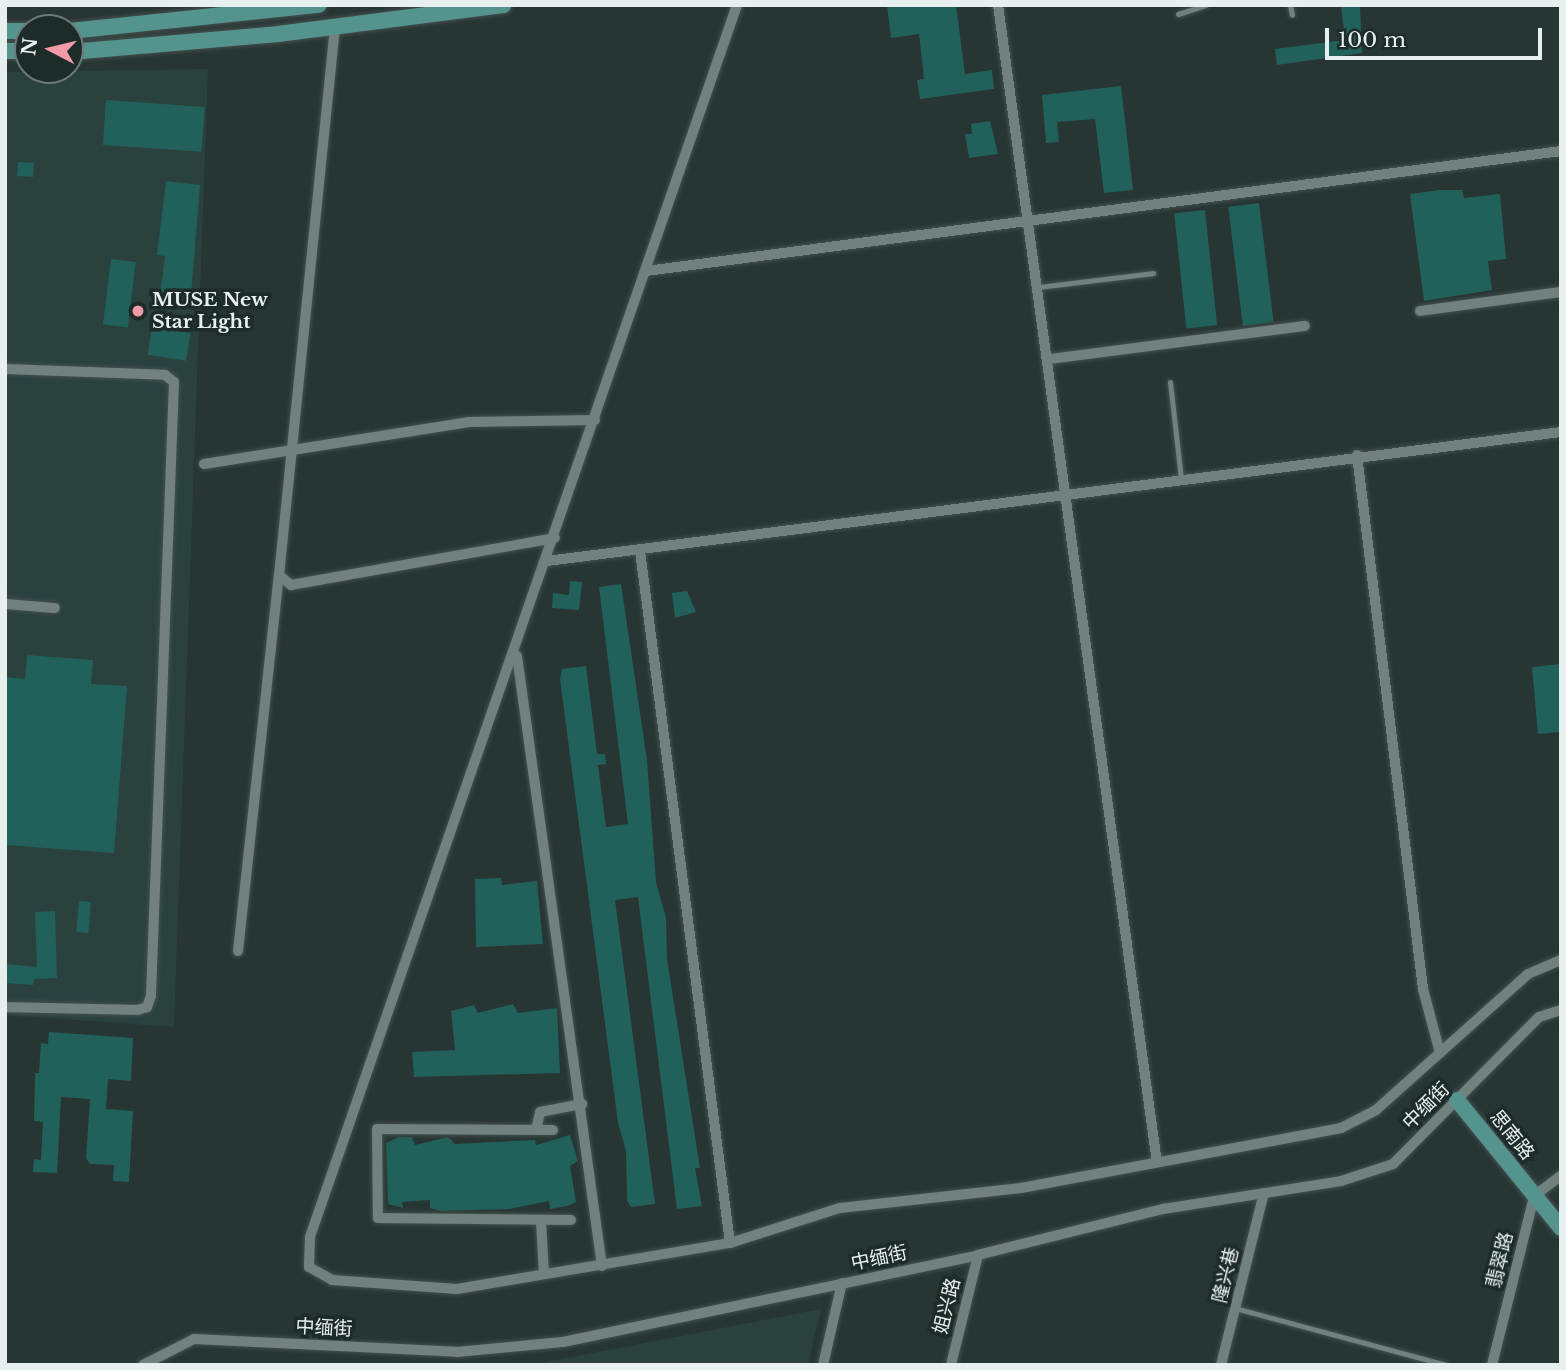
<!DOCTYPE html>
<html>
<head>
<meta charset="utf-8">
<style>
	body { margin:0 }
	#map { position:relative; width:1566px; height:1370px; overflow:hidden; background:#273533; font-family:"Libre Baskerville","Noto Sans SC",serif }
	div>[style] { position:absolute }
	.built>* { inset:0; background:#2a413e }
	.building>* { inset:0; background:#22615b; transform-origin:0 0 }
	.roads { filter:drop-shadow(0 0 2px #43504e) drop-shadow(0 0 2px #43504e) }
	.lane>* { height:5px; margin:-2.5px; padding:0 2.5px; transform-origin:2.5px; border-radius:2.5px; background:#71817f }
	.street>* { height:10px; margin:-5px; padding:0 5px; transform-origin:5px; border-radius:5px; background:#71817f }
	.secondary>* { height:16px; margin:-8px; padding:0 8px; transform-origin:8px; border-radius:8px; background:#55938e }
	.dots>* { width:19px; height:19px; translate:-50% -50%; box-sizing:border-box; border:4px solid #1d2b29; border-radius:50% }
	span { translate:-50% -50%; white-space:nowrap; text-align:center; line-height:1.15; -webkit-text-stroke:7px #1d2b29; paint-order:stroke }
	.poi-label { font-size:19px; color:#e7f0ee; font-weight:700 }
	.left { translate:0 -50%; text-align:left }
	.street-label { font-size:19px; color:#e7f0ee }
	.frame { position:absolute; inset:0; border:7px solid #e7f0ee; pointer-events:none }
	.north { position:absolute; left:14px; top:14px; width:70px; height:70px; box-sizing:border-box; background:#1d2b29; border:2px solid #6e7a78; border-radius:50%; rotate:277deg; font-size:19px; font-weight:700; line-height:28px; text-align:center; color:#e7f0ee }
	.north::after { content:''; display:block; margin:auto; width:24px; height:32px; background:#f39aa7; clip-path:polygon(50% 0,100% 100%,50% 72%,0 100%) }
	.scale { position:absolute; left:1325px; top:28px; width:217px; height:32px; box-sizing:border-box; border:4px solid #e7f0ee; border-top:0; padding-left:9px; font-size:21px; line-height:24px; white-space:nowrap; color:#e7f0ee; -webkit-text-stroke:5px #1d2b29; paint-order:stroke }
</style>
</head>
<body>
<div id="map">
	<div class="built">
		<i style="clip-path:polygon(208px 69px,174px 1027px,5px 1015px,5px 72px)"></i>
		<i style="clip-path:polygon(821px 1309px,808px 1365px,530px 1365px)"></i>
	</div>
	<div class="building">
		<i style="clip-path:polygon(887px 5px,956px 5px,965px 74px,992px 70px,994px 89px,920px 99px,917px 80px,924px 79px,919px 34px,891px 38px)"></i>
		<i style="clip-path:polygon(1341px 5px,1360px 5px,1362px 53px,1277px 65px,1275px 49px,1345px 40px)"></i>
		<i style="clip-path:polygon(1121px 86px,1133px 190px,1104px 193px,1095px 119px,1057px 122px,1059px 142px,1046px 143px,1042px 95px)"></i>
		<i style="left:106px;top:100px;width:99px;height:45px;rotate:4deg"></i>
		<i style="clip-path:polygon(990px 121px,998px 154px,969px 158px,965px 134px,972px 134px,971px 124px)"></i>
		<i style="left:18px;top:162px;width:16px;height:14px;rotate:4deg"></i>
		<i style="clip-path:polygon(166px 181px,200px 185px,190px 307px,159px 303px,165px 256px,157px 255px)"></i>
		<i style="clip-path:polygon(1440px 190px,1462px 190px,1464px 198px,1500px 194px,1506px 259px,1488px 261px,1492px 290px,1424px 301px,1410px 194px)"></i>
		<i style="left:1259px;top:203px;width:120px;height:31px;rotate:83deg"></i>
		<i style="left:1205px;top:210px;width:116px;height:31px;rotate:84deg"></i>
		<i style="left:111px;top:259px;width:25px;height:66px;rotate:7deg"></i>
		<i style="left:152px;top:327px;width:39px;height:28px;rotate:9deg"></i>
		<i style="clip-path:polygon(570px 581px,582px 582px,579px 610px,552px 608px,553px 593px,569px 595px)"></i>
		<i style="clip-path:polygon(621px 584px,647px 760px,656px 882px,666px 918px,667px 959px,700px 1168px,695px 1168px,702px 1206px,677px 1209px,638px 897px,615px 900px,655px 1204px,631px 1207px,627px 1201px,626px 1151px,618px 1123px,560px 679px,562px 669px,586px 666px,597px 754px,605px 754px,606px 764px,598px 765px,606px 827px,628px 824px,599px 587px)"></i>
		<i style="clip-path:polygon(687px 591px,696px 612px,675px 618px,672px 593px)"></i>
		<i style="clip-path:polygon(27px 655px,93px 660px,91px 684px,127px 686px,114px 853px,5px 845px,5px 677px,25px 679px)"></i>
		<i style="clip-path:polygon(1561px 664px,1561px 732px,1538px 734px,1532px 667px)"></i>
		<i style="clip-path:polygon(501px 878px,502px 885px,537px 881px,543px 944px,476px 947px,475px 879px)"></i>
		<i style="left:79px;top:901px;width:12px;height:31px;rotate:5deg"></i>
		<i style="clip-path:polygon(55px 911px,57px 978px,34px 979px,33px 985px,5px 983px,5px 964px,37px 967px,35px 912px)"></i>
		<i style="clip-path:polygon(513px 1004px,518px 1013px,557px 1008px,560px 1073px,414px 1077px,412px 1052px,455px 1050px,451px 1011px,474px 1005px,478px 1013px)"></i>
		<i style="clip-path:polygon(49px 1032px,133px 1038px,131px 1081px,108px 1079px,106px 1109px,133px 1111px,129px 1182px,113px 1181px,114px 1165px,90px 1164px,86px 1158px,90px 1099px,61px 1097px,57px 1173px,33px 1172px,34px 1159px,41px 1160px,43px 1122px,34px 1121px,35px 1073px,39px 1073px,41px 1043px,48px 1044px)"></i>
		<i style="clip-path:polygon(570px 1135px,578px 1161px,570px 1166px,576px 1202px,567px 1206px,550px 1209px,549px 1201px,509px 1209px,440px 1211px,430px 1208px,430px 1200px,402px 1202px,403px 1208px,388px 1204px,386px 1143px,399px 1137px,412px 1137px,415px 1145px,448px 1137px,455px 1144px,535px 1140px,536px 1145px)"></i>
	</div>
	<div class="roads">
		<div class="lane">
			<i style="left:1290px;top:5px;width:10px;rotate:79deg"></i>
			<i style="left:1178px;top:14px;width:29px;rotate:-18deg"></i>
			<i style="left:1039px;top:287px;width:115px;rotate:-7deg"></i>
			<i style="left:1170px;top:382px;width:97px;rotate:83.5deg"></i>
			<i style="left:1235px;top:1308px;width:219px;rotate:15.1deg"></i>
		</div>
		<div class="street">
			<i style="left:737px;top:5px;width:1304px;rotate:109.12deg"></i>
			<i style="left:310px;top:1237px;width:30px;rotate:92deg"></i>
			<i style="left:309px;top:1267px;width:26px;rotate:29deg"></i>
			<i style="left:332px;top:1280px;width:125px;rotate:4.1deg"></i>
			<i style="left:457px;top:1289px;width:277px;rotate:-9.6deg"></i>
			<i style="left:730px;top:1243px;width:115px;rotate:-17.7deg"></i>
			<i style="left:840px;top:1208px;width:182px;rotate:-6.3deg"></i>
			<i style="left:1021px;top:1188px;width:326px;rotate:-10.6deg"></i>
			<i style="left:1341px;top:1128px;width:39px;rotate:-27deg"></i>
			<i style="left:1376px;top:1110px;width:204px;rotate:-41.8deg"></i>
			<i style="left:1528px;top:974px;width:36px;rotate:-23deg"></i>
			<i style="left:998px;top:5px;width:1168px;rotate:82.18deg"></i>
			<i style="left:335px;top:27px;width:551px;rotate:95.83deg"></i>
			<i style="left:279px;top:575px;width:16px;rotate:40deg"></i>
			<i style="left:291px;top:585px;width:268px;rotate:-10.1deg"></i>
			<i style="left:646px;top:271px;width:923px;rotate:-7.47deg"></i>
			<i style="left:1420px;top:311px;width:142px;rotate:-7.7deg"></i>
			<i style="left:1050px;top:359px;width:257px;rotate:-7.4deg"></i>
			<i style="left:5px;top:369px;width:160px;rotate:2.1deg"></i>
			<i style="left:165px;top:375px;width:11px;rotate:38deg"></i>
			<i style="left:174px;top:382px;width:614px;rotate:92.15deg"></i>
			<i style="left:151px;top:996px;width:12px;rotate:110deg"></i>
			<i style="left:147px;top:1007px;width:10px;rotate:163deg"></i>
			<i style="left:137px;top:1010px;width:132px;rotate:-178.7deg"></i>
			<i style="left:1357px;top:455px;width:538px;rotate:82.95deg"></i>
			<i style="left:1423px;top:989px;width:66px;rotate:75.1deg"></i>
			<i style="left:204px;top:464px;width:267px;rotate:-9deg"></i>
			<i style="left:468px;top:422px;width:127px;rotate:-0.9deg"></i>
			<i style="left:640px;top:551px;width:698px;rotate:82.59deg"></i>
			<i style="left:547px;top:561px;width:1022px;rotate:-7.25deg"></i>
			<i style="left:5px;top:604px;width:50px;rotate:4.6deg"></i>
			<i style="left:517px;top:656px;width:616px;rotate:82.07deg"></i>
			<i style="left:238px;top:951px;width:378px;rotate:-83.8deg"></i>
			<i style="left:536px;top:1130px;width:18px;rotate:-77deg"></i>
			<i style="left:540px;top:1112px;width:43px;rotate:-10.8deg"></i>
			<i style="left:553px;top:1130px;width:176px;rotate:-179.7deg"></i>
			<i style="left:377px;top:1129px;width:89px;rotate:89.4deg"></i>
			<i style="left:378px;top:1218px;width:193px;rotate:0.6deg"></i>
			<i style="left:541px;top:1221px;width:53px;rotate:86.8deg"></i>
			<i style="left:143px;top:1365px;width:57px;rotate:-27deg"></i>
			<i style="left:194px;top:1339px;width:263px;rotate:2.8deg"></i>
			<i style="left:457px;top:1352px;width:106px;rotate:-5.4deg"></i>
			<i style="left:563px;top:1342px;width:424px;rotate:-11.8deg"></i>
			<i style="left:978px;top:1255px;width:191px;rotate:-14deg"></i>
			<i style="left:1163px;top:1209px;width:180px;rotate:-8.9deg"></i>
			<i style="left:1341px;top:1181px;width:55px;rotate:-18.1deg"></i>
			<i style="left:1393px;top:1164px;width:207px;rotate:-45.2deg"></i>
			<i style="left:1539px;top:1017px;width:23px;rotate:-18deg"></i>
			<i style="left:823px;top:1365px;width:84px;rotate:-77deg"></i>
			<i style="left:951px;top:1365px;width:113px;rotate:-76.2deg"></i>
			<i style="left:1221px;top:1365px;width:177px;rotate:-76deg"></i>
			<i style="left:1492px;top:1365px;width:174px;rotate:-76deg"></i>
			<i style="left:1534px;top:1196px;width:34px;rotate:-37deg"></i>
		</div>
		<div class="secondary">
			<i style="left:5px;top:31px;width:23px"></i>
			<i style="left:70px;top:31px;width:250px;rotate:-6deg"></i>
			<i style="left:5px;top:51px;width:23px"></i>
			<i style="left:70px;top:52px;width:209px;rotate:-4.9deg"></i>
			<i style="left:278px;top:34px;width:227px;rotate:-7.3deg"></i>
			<i style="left:1457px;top:1100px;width:165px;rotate:50.9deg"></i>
		</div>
	</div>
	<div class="dots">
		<i style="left:138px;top:311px;background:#f39aa7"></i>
	</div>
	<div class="poi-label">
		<span class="left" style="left:152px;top:311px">MUSE New<br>Star Light</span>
	</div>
	<div class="street-label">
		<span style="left:1426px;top:1106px;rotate:-45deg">中缅街</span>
		<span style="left:1512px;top:1135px;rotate:51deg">思南路</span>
		<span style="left:879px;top:1258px;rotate:-12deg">中缅街</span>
		<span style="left:1500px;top:1260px;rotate:-76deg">翡翠路</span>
		<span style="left:1226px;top:1275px;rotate:-76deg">隆兴巷</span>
		<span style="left:947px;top:1306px;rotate:-76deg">姐兴路</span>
		<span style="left:324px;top:1328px;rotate:3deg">中缅街</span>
	</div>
	<div class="frame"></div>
	<div class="north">N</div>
	<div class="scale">100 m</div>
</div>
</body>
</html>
